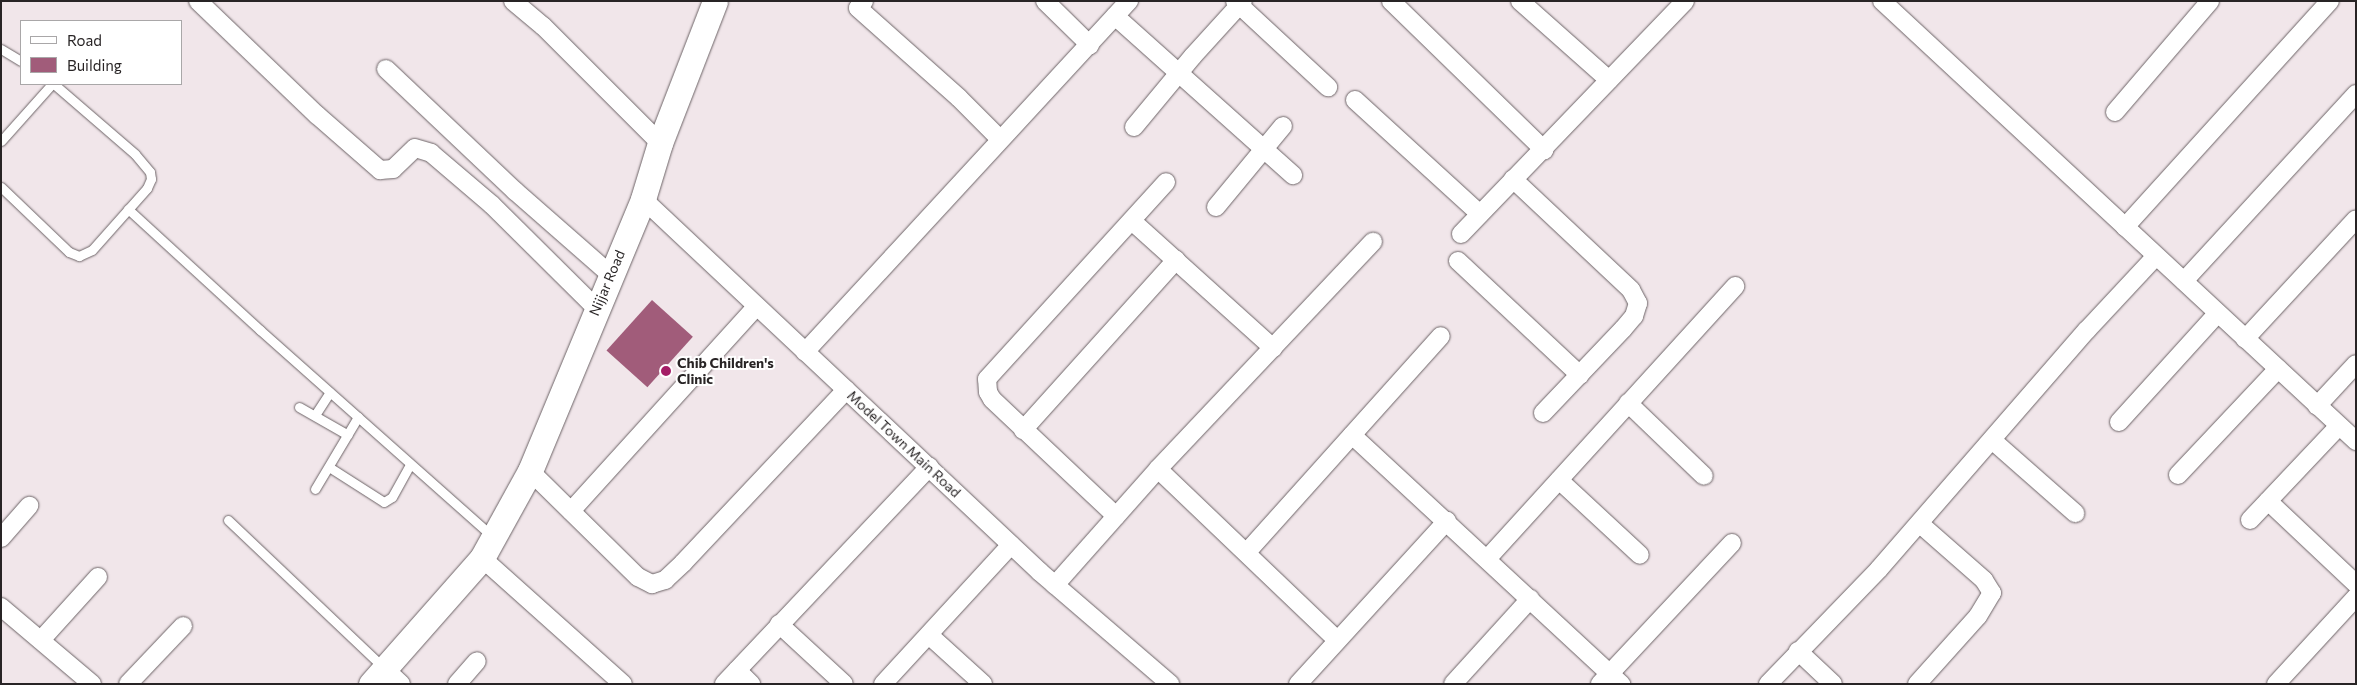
<!DOCTYPE html>
<html>
<head>
<meta charset="utf-8">
<style>
	body { margin:0 }
	#map { position:relative; width:2357px; height:685px; overflow:hidden; background:#f1e6ea; font-family:Commissioner,sans-serif }
	div>[style] { position:absolute }
	.building>* { inset:0; background:#a15c7a; transform-origin:0 0 }
	.roads { filter:drop-shadow(0 0 1px #6c6366) drop-shadow(0 0 1px #6c6366) }
	.lane>* { height:9px; margin:-4.5px; padding:0 4.5px; transform-origin:4.5px; border-radius:4.5px; background:#fff }
	.street>* { height:18px; margin:-9px; padding:0 9px; transform-origin:9px; border-radius:9px; background:#fff }
	.secondary>* { height:25px; margin:-12.5px; padding:0 12.5px; transform-origin:12.5px; border-radius:12.5px; background:#fff }
	.dots>* { width:14px; height:14px; translate:-50% -50%; box-sizing:border-box; border:2px solid #fff; border-radius:50% }
	span { translate:-50% -50%; white-space:nowrap; text-align:center; line-height:1.15; -webkit-text-stroke:4px #fff; paint-order:stroke }
	.street-label { font-size:14px; color:#282425 }
	.poi-label { font-size:14px; color:#282425; font-weight:700 }
	.left { translate:0 -50%; text-align:left }
	.frame { position:absolute; inset:0; border:2px solid #282425; pointer-events:none }
	.legend { position:absolute; left:20px; top:20px; width:162px; height:65px; box-sizing:border-box; background:#fff; border:1px solid #a9a7a8; margin:0; padding:6px 9px; list-style:none; font-size:15px; color:#282425 }
	.legend li { display:flex; align-items:center; gap:10px; height:25px }
	.legend b { width:25px; border:1px solid #a9a7a8 }
</style>
</head>
<body>
<div id="map">
	<div class="building">
		<i style="left:652px;top:300px;width:55px;height:68px;rotate:42deg"></i>
	</div>
	<div class="roads">
		<div class="lane">
			<i style="left:1px;top:49px;width:23px;rotate:31deg"></i>
			<i style="left:1px;top:141px;width:76px;rotate:-48.2deg"></i>
			<i style="left:1px;top:187px;width:94px;rotate:43.7deg"></i>
			<i style="left:69px;top:252px;width:11px;rotate:22deg"></i>
			<i style="left:79px;top:256px;width:14px;rotate:-25deg"></i>
			<i style="left:92px;top:250px;width:83px;rotate:-48.4deg"></i>
			<i style="left:147px;top:188px;width:10px;rotate:-66deg"></i>
			<i style="left:151px;top:179px;width:7px;rotate:-98deg"></i>
			<i style="left:150px;top:172px;width:23px;rotate:-130deg"></i>
			<i style="left:135px;top:154px;width:107px;rotate:-139.2deg"></i>
			<i style="left:128px;top:209px;width:179px;rotate:42.5deg"></i>
			<i style="left:260px;top:330px;width:310px;rotate:41.6deg"></i>
			<i style="left:299px;top:407px;width:56px;rotate:29.7deg"></i>
			<i style="left:315px;top:415px;width:27px;rotate:-57deg"></i>
			<i style="left:329px;top:467px;width:65px;rotate:32.5deg"></i>
			<i style="left:384px;top:502px;width:9px;rotate:-32deg"></i>
			<i style="left:392px;top:497px;width:37px;rotate:-61deg"></i>
			<i style="left:315px;top:489px;width:84px;rotate:-59.2deg"></i>
			<i style="left:228px;top:520px;width:214px;rotate:43.5deg"></i>
		</div>
		<div class="street">
			<i style="left:198px;top:1px;width:165px;rotate:43.8deg"></i>
			<i style="left:317px;top:115px;width:84px;rotate:41.1deg"></i>
			<i style="left:380px;top:170px;width:13px;rotate:-4deg"></i>
			<i style="left:393px;top:169px;width:30px;rotate:-44deg"></i>
			<i style="left:415px;top:148px;width:17px;rotate:17deg"></i>
			<i style="left:431px;top:153px;width:80px;rotate:40.4deg"></i>
			<i style="left:492px;top:205px;width:146px;rotate:44.7deg"></i>
			<i style="left:513px;top:1px;width:39px;rotate:40deg"></i>
			<i style="left:543px;top:26px;width:165px;rotate:45deg"></i>
			<i style="left:864px;top:1px;width:9px;rotate:131deg"></i>
			<i style="left:858px;top:8px;width:135px;rotate:41.7deg"></i>
			<i style="left:959px;top:98px;width:58px;rotate:45deg"></i>
			<i style="left:1045px;top:1px;width:63px;rotate:44.4deg"></i>
			<i style="left:1235px;top:1px;width:127px;rotate:42.8deg"></i>
			<i style="left:1391px;top:1px;width:214px;rotate:44.2deg"></i>
			<i style="left:1520px;top:1px;width:119px;rotate:41.6deg"></i>
			<i style="left:1882px;top:1px;width:647px;rotate:42.87deg"></i>
			<i style="left:1115px;top:16px;width:239px;rotate:41.8deg"></i>
			<i style="left:386px;top:69px;width:178px;rotate:43.4deg"></i>
			<i style="left:515px;top:191px;width:128px;rotate:41.2deg"></i>
			<i style="left:1355px;top:100px;width:169px;rotate:42.4deg"></i>
			<i style="left:2115px;top:112px;width:146px;rotate:-49.4deg"></i>
			<i style="left:1134px;top:127px;width:92px;rotate:-50.3deg"></i>
			<i style="left:1193px;top:56px;width:74px;rotate:-47.7deg"></i>
			<i style="left:1513px;top:179px;width:162px;rotate:43.2deg"></i>
			<i style="left:1631px;top:290px;width:15px;rotate:62deg"></i>
			<i style="left:1638px;top:303px;width:14px;rotate:107deg"></i>
			<i style="left:1634px;top:316px;width:17px;rotate:130deg"></i>
			<i style="left:1623px;top:329px;width:116px;rotate:133.6deg"></i>
			<i style="left:643px;top:199px;width:545px;rotate:43.21deg"></i>
			<i style="left:1040px;top:572px;width:172px;rotate:40.7deg"></i>
			<i style="left:1216px;top:207px;width:105px;rotate:-50.4deg"></i>
			<i style="left:1132px;top:221px;width:190px;rotate:42deg"></i>
			<i style="left:2125px;top:227px;width:305px;rotate:-47.8deg"></i>
			<i style="left:1461px;top:234px;width:323px;rotate:-46.1deg"></i>
			<i style="left:1458px;top:261px;width:167px;rotate:43.1deg"></i>
			<i style="left:2184px;top:281px;width:254px;rotate:-47.4deg"></i>
			<i style="left:2245px;top:339px;width:163px;rotate:-47.2deg"></i>
			<i style="left:805px;top:352px;width:478px;rotate:-47.3deg"></i>
			<i style="left:1628px;top:403px;width:105px;rotate:43.8deg"></i>
			<i style="left:2317px;top:406px;width:57px;rotate:-47.1deg"></i>
			<i style="left:2119px;top:422px;width:147px;rotate:-47.8deg"></i>
			<i style="left:1023px;top:430px;width:229px;rotate:-48deg"></i>
			<i style="left:1352px;top:435px;width:367px;rotate:42.8deg"></i>
			<i style="left:1992px;top:440px;width:111px;rotate:41.3deg"></i>
			<i style="left:1158px;top:469px;width:248px;rotate:43.7deg"></i>
			<i style="left:530px;top:471px;width:151px;rotate:44.5deg"></i>
			<i style="left:638px;top:577px;width:16px;rotate:27deg"></i>
			<i style="left:652px;top:584px;width:14px;rotate:-17deg"></i>
			<i style="left:665px;top:580px;width:25px;rotate:-43deg"></i>
			<i style="left:683px;top:563px;width:238px;rotate:-46.7deg"></i>
			<i style="left:2178px;top:475px;width:146px;rotate:-46.7deg"></i>
			<i style="left:1559px;top:480px;width:110px;rotate:42.8deg"></i>
			<i style="left:2268px;top:501px;width:121px;rotate:43.3deg"></i>
			<i style="left:571px;top:511px;width:275px;rotate:-47.8deg"></i>
			<i style="left:1116px;top:516px;width:170px;rotate:-136.7deg"></i>
			<i style="left:992px;top:399px;width:8px;rotate:-120deg"></i>
			<i style="left:988px;top:392px;width:13px;rotate:-94deg"></i>
			<i style="left:987px;top:379px;width:266px;rotate:-47.7deg"></i>
			<i style="left:2250px;top:520px;width:129px;rotate:-46.6deg"></i>
			<i style="left:1px;top:538px;width:43px;rotate:-48.8deg"></i>
			<i style="left:1247px;top:552px;width:290px;rotate:-48.1deg"></i>
			<i style="left:482px;top:558px;width:189px;rotate:41.8deg"></i>
			<i style="left:1487px;top:559px;width:369px;rotate:-47.7deg"></i>
			<i style="left:1055px;top:585px;width:155px;rotate:-48.4deg"></i>
			<i style="left:1158px;top:469px;width:313px;rotate:-46.6deg"></i>
			<i style="left:1px;top:607px;width:119px;rotate:40.2deg"></i>
			<i style="left:779px;top:624px;width:88px;rotate:42.7deg"></i>
			<i style="left:929px;top:635px;width:73px;rotate:42.2deg"></i>
			<i style="left:41px;top:640px;width:85px;rotate:-47.9deg"></i>
			<i style="left:1798px;top:651px;width:48px;rotate:43.3deg"></i>
			<i style="left:385px;top:669px;width:22px;rotate:43deg"></i>
			<i style="left:737px;top:670px;width:20px;rotate:45deg"></i>
			<i style="left:128px;top:684px;width:80px;rotate:-46.5deg"></i>
			<i style="left:457px;top:684px;width:30px;rotate:-49deg"></i>
			<i style="left:724px;top:684px;width:299px;rotate:-46.6deg"></i>
			<i style="left:883px;top:684px;width:189px;rotate:-47.4deg"></i>
			<i style="left:1298px;top:684px;width:221px;rotate:-47.6deg"></i>
			<i style="left:1453px;top:684px;width:115px;rotate:-47.8deg"></i>
			<i style="left:1600px;top:684px;width:193px;rotate:-46.9deg"></i>
			<i style="left:1768px;top:684px;width:160px;rotate:-46deg"></i>
			<i style="left:1879px;top:569px;width:317px;rotate:-49deg"></i>
			<i style="left:2087px;top:330px;width:101px;rotate:-47deg"></i>
			<i style="left:1917px;top:684px;width:91px;rotate:-48.1deg"></i>
			<i style="left:1978px;top:616px;width:27px;rotate:-59deg"></i>
			<i style="left:1992px;top:593px;width:15px;rotate:-122deg"></i>
			<i style="left:1984px;top:580px;width:86px;rotate:-138.8deg"></i>
			<i style="left:2276px;top:684px;width:118px;rotate:-47.4deg"></i>
		</div>
		<div class="secondary">
			<i style="left:371px;top:684px;width:168px;rotate:-48.6deg"></i>
			<i style="left:482px;top:558px;width:99px;rotate:-61.1deg"></i>
			<i style="left:530px;top:471px;width:295px;rotate:-67.4deg"></i>
			<i style="left:643px;top:199px;width:59px;rotate:-73.1deg"></i>
			<i style="left:660px;top:143px;width:152px;rotate:-68.8deg"></i>
		</div>
	</div>
	<div class="dots">
		<i style="left:666px;top:371px;background:#a41d66"></i>
	</div>
	<div class="street-label">
		<span style="left:607px;top:283px;rotate:-67deg">Nijjar Road</span>
		<span style="left:904px;top:444px;rotate:43deg">Model Town Main Road</span>
	</div>
	<div class="poi-label">
		<span class="left" style="left:677px;top:371px">Chib Children's<br>Clinic</span>
	</div>
	<div class="frame"></div>
	<ul class="legend">
	<li><b style="height:6px;background:#fff"></b>Road</li>
	<li><b style="height:14px;background:#a15c7a"></b>Building</li>
	</ul>
</div>
</body>
</html>
